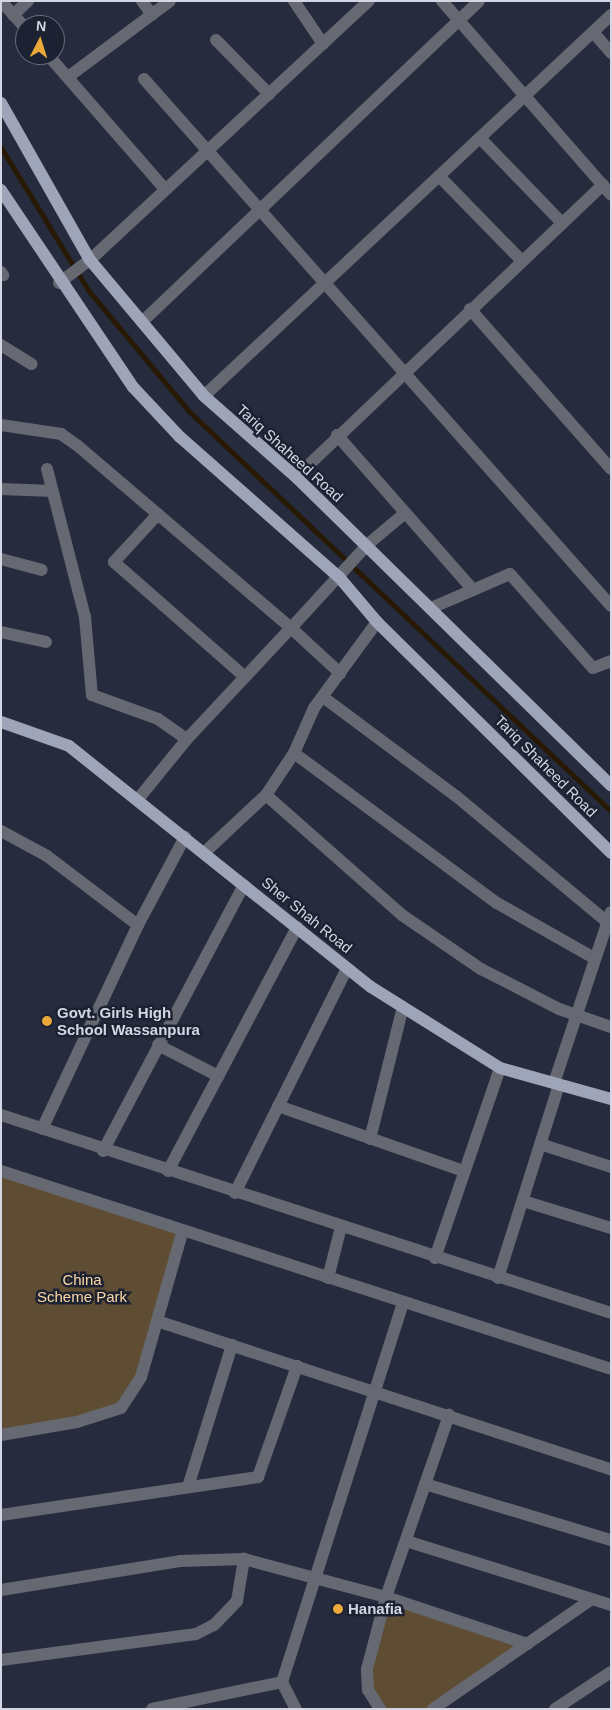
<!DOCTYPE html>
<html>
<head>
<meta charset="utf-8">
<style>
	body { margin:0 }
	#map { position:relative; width:612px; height:1710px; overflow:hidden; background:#272b3e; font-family:Arial,sans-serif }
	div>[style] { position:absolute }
	.green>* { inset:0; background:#5e4c33 }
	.stream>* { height:4.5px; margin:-2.25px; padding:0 2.25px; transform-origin:2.25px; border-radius:2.25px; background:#271904 }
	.minor>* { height:12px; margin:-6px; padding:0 6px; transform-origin:6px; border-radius:6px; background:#666972 }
	.major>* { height:12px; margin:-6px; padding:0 6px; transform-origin:6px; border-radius:6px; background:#9fa5b8 }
	.dots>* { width:14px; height:14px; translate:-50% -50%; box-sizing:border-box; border:2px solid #1d2233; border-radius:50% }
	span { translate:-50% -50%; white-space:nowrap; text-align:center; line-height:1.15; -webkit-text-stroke:5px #1d2233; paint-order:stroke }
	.street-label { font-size:15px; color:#d4d7e3 }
	.poi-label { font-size:15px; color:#d4d7e3; font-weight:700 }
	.left { translate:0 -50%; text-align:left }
	.park-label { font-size:15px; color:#fdd8a3 }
	.frame { position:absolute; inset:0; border:2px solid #d4d7e3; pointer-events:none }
	.north { position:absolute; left:15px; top:15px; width:50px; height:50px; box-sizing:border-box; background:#1d2233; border:1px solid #666a79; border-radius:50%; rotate:5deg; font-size:14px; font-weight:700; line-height:20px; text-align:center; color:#d4d7e3 }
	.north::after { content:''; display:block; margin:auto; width:18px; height:22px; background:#eba93a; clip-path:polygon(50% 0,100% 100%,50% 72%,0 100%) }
</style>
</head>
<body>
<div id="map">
	<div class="green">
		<i style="clip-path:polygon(1px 1174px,182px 1233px,141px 1377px,121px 1408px,1px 1436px)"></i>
		<i style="clip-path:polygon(386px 1597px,527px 1644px,433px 1709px,380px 1709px,368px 1690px)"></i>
	</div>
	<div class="stream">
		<i style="left:1px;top:147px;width:170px;rotate:58.5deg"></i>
		<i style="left:90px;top:292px;width:156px;rotate:50.2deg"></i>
		<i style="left:190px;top:412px;width:580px;rotate:43.46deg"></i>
	</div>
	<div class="minor">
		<i style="left:1px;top:1px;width:36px;rotate:48deg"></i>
		<i style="left:142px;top:1px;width:17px;rotate:54deg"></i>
		<i style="left:294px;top:1px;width:52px;rotate:56deg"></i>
		<i style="left:442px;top:1px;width:257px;rotate:48.9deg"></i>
		<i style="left:13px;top:15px;width:21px;rotate:-43deg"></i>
		<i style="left:593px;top:32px;width:28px;rotate:49deg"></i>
		<i style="left:216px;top:40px;width:76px;rotate:45.5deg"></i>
		<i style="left:48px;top:55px;width:176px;rotate:48.9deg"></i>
		<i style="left:68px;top:77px;width:127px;rotate:-36.7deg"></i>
		<i style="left:144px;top:79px;width:704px;rotate:48.45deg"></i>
		<i style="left:480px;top:138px;width:118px;rotate:46deg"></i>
		<i style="left:439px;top:176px;width:119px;rotate:45.7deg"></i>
		<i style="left:1px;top:272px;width:4px;rotate:56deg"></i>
		<i style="left:59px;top:283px;width:39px;rotate:-37deg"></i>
		<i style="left:90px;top:260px;width:381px;rotate:-42.9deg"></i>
		<i style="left:470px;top:309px;width:213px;rotate:48.6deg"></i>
		<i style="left:142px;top:322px;width:465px;rotate:-43.6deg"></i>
		<i style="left:1px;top:345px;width:36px;rotate:32deg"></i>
		<i style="left:204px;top:396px;width:558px;rotate:-43.11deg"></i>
		<i style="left:1px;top:425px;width:61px;rotate:8.5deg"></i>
		<i style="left:61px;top:434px;width:21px;rotate:35deg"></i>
		<i style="left:78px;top:446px;width:280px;rotate:40.5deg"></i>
		<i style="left:291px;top:628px;width:113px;rotate:-47.5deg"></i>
		<i style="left:367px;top:545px;width:50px;rotate:-40.1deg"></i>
		<i style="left:337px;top:435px;width:206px;rotate:48.7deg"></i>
		<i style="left:473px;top:590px;width:40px;rotate:-23.4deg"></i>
		<i style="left:510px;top:574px;width:125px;rotate:48.6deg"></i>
		<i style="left:593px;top:668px;width:19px;rotate:-21deg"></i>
		<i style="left:47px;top:469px;width:153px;rotate:75.6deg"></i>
		<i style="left:85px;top:617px;width:78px;rotate:84.9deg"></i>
		<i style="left:92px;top:695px;width:70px;rotate:20deg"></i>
		<i style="left:158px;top:719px;width:35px;rotate:35deg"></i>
		<i style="left:187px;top:739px;width:77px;rotate:129.2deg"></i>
		<i style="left:296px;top:477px;width:424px;rotate:-43.6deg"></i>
		<i style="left:1px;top:489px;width:51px;rotate:2.2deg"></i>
		<i style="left:158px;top:514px;width:65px;rotate:132.5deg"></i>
		<i style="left:114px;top:562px;width:174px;rotate:41.3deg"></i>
		<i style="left:1px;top:559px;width:42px;rotate:15deg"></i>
		<i style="left:431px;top:608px;width:46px;rotate:-23.2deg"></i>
		<i style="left:1px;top:632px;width:46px;rotate:12.5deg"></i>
		<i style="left:323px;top:697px;width:166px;rotate:36.7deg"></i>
		<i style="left:456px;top:796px;width:197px;rotate:39.8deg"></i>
		<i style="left:187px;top:739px;width:152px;rotate:-46.9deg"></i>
		<i style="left:291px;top:628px;width:67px;rotate:42.6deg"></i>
		<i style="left:294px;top:753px;width:252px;rotate:36.5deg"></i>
		<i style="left:497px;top:903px;width:112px;rotate:29.6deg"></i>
		<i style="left:266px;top:795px;width:181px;rotate:41.4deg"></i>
		<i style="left:402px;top:915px;width:96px;rotate:34.4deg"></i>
		<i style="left:481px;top:969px;width:88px;rotate:27.1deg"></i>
		<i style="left:559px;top:1009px;width:55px;rotate:19.1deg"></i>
		<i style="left:1px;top:831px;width:52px;rotate:28.5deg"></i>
		<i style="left:47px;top:856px;width:114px;rotate:37.2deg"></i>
		<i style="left:138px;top:925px;width:225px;rotate:115.2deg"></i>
		<i style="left:204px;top:853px;width:85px;rotate:-43.1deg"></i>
		<i style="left:266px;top:795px;width:50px;rotate:-56.3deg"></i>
		<i style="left:294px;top:753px;width:49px;rotate:-66deg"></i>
		<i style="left:314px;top:708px;width:107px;rotate:-53.8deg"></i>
		<i style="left:138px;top:925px;width:100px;rotate:-61.9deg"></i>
		<i style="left:158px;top:1045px;width:68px;rotate:27.3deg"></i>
		<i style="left:554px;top:1083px;width:180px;rotate:-71.6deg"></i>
		<i style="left:278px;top:1106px;width:197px;rotate:19.3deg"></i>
		<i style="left:1px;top:1115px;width:641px;rotate:17.98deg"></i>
		<i style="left:370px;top:1139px;width:136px;rotate:-76deg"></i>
		<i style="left:540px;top:1144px;width:75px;rotate:17.9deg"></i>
		<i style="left:103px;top:1151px;width:301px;rotate:-62.1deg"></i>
		<i style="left:1px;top:1171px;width:641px;rotate:17.98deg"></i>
		<i style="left:168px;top:1171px;width:276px;rotate:-62.1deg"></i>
		<i style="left:235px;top:1193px;width:251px;rotate:-63.5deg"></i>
		<i style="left:523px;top:1201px;width:92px;rotate:17.1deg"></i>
		<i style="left:435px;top:1258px;width:201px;rotate:-71.1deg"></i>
		<i style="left:328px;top:1278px;width:53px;rotate:-75.7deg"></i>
		<i style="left:498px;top:1278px;width:202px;rotate:-72.5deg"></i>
		<i style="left:157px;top:1321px;width:478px;rotate:18.1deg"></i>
		<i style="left:1px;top:1435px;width:77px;rotate:-9.7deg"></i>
		<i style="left:77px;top:1422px;width:46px;rotate:-17.7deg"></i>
		<i style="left:121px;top:1408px;width:37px;rotate:-57deg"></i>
		<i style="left:141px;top:1377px;width:150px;rotate:-74.1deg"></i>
		<i style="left:425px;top:1484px;width:194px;rotate:16.8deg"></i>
		<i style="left:188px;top:1487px;width:149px;rotate:-72.8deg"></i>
		<i style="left:1px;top:1515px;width:260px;rotate:-8.4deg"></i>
		<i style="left:258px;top:1477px;width:118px;rotate:-70.6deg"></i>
		<i style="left:406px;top:1541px;width:215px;rotate:17.3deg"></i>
		<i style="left:1px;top:1590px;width:181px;rotate:-9.2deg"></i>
		<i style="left:180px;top:1561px;width:64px;rotate:-1.8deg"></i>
		<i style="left:244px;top:1559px;width:147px;rotate:15deg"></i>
		<i style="left:386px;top:1597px;width:149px;rotate:18.4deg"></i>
		<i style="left:1px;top:1660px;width:197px;rotate:-7.6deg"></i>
		<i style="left:196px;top:1634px;width:20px;rotate:-27deg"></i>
		<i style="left:214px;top:1625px;width:33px;rotate:-46deg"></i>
		<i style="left:237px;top:1601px;width:43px;rotate:-80.5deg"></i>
		<i style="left:282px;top:1682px;width:399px;rotate:-72.3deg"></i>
		<i style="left:152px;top:1709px;width:133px;rotate:-11.7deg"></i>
		<i style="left:282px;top:1682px;width:30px;rotate:63deg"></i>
		<i style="left:380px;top:1709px;width:22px;rotate:-122deg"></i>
		<i style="left:368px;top:1690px;width:21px;rotate:-93deg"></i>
		<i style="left:367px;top:1669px;width:74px;rotate:-75.2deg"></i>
		<i style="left:386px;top:1597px;width:193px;rotate:-70.9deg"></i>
		<i style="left:433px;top:1709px;width:190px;rotate:-34.7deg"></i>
		<i style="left:555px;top:1709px;width:67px;rotate:-33.5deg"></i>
	</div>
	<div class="major">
		<i style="left:1px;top:103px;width:180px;rotate:60.5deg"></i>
		<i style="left:90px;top:260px;width:177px;rotate:50deg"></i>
		<i style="left:204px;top:396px;width:123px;rotate:41.4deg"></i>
		<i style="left:296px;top:477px;width:441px;rotate:44.4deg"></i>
		<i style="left:1px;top:190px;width:237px;rotate:56.2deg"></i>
		<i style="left:133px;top:387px;width:69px;rotate:46.8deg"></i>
		<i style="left:180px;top:437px;width:212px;rotate:41.4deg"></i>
		<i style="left:339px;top:577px;width:59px;rotate:49.8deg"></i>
		<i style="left:377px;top:622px;width:329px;rotate:44.6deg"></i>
		<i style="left:1px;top:722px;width:72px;rotate:19.4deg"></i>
		<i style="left:69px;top:746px;width:386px;rotate:38.6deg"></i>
		<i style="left:371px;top:987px;width:152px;rotate:32.1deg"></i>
		<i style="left:500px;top:1068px;width:115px;rotate:15.6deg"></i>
	</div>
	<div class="dots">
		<i style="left:47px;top:1021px;background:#eba93a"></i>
		<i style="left:338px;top:1609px;background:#eba93a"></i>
	</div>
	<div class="street-label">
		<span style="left:290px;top:453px;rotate:42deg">Tariq Shaheed Road</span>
		<span style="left:546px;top:766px;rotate:45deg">Tariq Shaheed Road</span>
		<span style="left:307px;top:915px;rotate:39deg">Sher Shah Road</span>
	</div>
	<div class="poi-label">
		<span class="left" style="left:57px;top:1021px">Govt. Girls High<br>School Wassanpura</span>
		<span class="left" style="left:348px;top:1609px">Hanafia</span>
	</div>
	<div class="park-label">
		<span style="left:82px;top:1288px">China<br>Scheme Park</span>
	</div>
	<div class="frame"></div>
	<div class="north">N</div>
</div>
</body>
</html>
